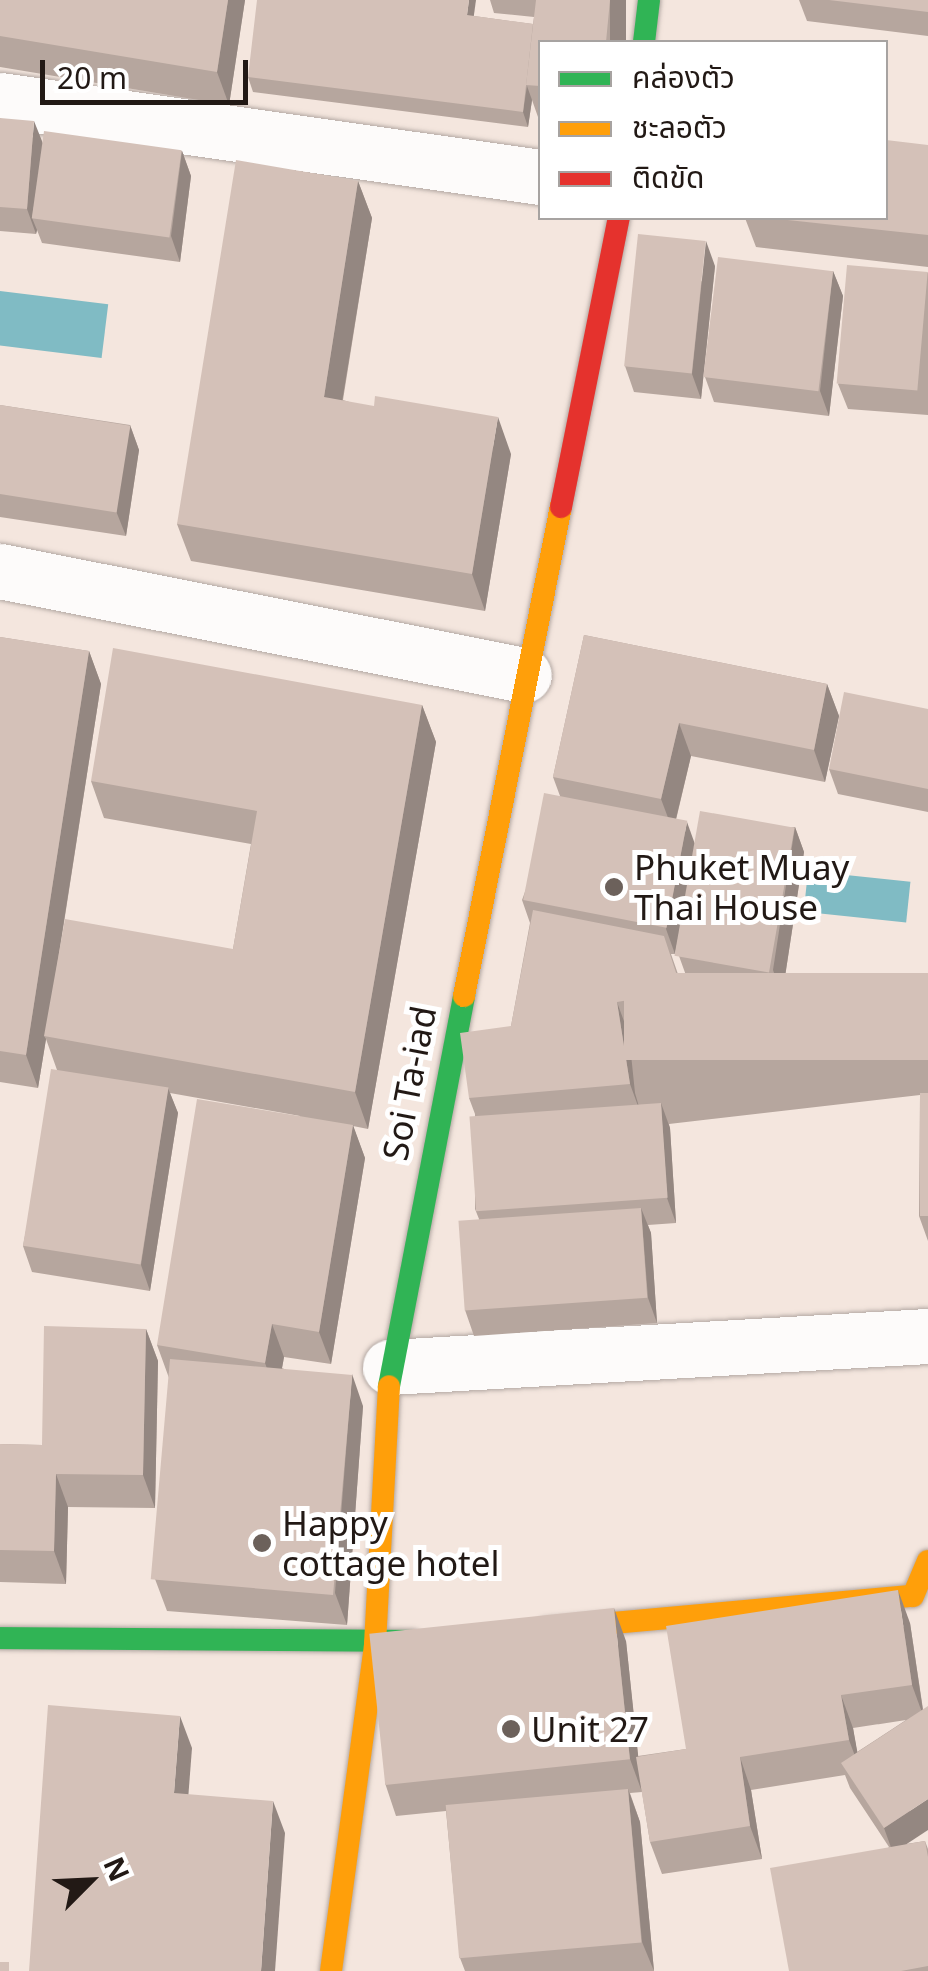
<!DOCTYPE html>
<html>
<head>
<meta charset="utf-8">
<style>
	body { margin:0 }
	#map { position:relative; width:928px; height:1971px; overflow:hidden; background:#f4e6de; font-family:"Noto Sans","Noto Sans Thai",sans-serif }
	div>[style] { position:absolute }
	.water>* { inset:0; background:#80bbc4; transform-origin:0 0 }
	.roads { filter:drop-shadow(0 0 2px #b3a8a3) drop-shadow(0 0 2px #b3a8a3) }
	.street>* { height:55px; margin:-27.5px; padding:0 27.5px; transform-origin:27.5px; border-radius:27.5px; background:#fdfbfa }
	.fast>* { height:22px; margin:-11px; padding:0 11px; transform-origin:11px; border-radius:11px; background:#30b455 }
	.slow>* { height:22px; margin:-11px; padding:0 11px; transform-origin:11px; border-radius:11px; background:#ff9f0a }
	.jam>* { height:22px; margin:-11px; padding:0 11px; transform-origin:11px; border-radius:11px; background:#e5322d }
	.wall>* { inset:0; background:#b6a69e }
	.shaded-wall>* { inset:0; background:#948781; transform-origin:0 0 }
	.building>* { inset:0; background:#d4c1b8; transform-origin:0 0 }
	.dots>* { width:28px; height:28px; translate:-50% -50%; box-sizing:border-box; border:5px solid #fff; border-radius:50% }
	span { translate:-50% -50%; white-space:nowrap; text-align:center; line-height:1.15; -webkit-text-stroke:10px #fff; paint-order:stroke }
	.poi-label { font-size:35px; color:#221915 }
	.left { translate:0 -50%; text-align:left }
	.street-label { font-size:35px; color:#221915 }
	.legend { position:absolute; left:538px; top:40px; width:350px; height:180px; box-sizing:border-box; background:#fff; border:2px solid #a7a3a1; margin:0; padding:12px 18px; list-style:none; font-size:30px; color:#221915 }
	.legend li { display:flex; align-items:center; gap:20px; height:50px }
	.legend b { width:50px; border:2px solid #a7a3a1 }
	.north { position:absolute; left:40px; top:1831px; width:100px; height:100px; -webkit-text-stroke:8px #fff; paint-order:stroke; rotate:66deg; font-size:28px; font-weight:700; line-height:40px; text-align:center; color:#221915 }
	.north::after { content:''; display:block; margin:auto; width:35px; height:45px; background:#221915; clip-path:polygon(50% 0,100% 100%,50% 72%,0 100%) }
	.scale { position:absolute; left:40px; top:60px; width:208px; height:45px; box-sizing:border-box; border:5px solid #221915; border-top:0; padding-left:12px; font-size:30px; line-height:35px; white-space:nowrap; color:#221915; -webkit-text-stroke:8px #fff; paint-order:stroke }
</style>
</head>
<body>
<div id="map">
	<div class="water">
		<i style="left:0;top:291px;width:109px;height:54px;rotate:7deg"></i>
		<i style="left:808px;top:871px;width:103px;height:41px;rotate:6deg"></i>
	</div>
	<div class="roads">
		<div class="street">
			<i style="left:0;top:100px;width:545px;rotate:8.12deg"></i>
			<i style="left:0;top:571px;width:534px;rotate:11.23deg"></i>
			<i style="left:390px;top:1367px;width:539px;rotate:-3.3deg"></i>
		</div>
		<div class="fast">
			<i style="left:644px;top:42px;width:42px;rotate:-83.2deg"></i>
			<i style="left:389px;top:1386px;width:397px;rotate:-79.1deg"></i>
			<i style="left:0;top:1638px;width:412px;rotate:0.4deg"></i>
		</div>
		<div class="slow">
			<i style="left:464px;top:996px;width:499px;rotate:-78.8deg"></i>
			<i style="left:547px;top:1629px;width:367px;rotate:-5.2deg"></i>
			<i style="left:913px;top:1596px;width:38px;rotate:-67deg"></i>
			<i style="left:331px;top:1971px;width:330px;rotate:-82.3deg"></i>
			<i style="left:375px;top:1644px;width:258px;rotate:-86.9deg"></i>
		</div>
		<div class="jam">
			<i style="left:561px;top:507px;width:295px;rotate:-78.7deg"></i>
		</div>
	</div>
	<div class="wall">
		<i style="clip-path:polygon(0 0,245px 0,229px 105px,0 67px)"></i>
		<i style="clip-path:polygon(490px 0,626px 0,621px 42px,540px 42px,540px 118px,538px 117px,532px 100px,528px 127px,253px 92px,248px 77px,474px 16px,533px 24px,534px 17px,494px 13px)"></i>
		<i style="clip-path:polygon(799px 0,928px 0,928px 36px,807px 21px)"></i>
		<i style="clip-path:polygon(0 118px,42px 143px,182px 151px,191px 176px,180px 262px,42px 243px,37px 230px,36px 234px,0 231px)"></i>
		<i style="clip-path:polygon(928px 145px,928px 267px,756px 247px,745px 218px,886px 218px)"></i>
		<i style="clip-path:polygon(358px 181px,372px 218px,343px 400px,511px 454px,485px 611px,191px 561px,177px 524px)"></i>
		<i style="clip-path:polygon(715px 266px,701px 399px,634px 392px,625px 366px)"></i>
		<i style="clip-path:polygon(833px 271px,843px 296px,829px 416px,714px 402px,705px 377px)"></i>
		<i style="clip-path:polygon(928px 272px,928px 415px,848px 409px,838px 384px)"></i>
		<i style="clip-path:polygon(0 405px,130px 425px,139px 450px,126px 536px,0 517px)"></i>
		<i style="clip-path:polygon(evenodd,584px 635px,827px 684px,839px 716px,825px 782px,691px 756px,676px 820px,695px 844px,795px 827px,804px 852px,783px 990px,928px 973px,928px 1241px,919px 1216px,920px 1095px,669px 1124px,670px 1128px,676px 1223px,648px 1225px,651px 1233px,657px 1323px,474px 1336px,465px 1310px,479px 1219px,475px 1209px,475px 1114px,469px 1098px,511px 1026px,530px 923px,522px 900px,560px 796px,553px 777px,584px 635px,690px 878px,679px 956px,688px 981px,760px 992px,687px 1000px,671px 954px,675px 954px,690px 878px)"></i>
		<i style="clip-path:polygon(0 637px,89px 651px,101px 684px,59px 955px,233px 949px,251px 844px,104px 818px,91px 781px,422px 705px,436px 742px,368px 1129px,353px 1126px,365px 1158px,331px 1364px,284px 1357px,282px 1368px,363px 1406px,347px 1625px,167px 1611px,155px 1579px,169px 1378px,157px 1345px,300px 1116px,170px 1093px,178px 1113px,150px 1291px,32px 1272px,23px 1246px,57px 1070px,46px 1039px,38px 1088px,0 1082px)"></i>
		<i style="clip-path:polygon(928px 709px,928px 812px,838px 794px,829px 769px)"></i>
		<i style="clip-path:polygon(146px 1329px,158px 1361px,155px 1508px,68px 1507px,66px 1584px,0 1582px,0 1444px,42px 1445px)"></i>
		<i style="clip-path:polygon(evenodd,910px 1623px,923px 1709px,906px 1844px,925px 1841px,928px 1849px,928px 1971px,789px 1971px,889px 1847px,850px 1788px,845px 1775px,751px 1790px,762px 1859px,662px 1874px,650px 1842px,642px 1792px,630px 1793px,640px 1822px,654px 1971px,465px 1971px,460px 1958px,446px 1811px,396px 1816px,385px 1783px,626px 1641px,638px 1756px,686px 1749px,910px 1623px,906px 1720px,857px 1752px,853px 1728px,906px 1720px)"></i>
	</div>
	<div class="shaded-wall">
		<i style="clip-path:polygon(228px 0,245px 0,229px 105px,217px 72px)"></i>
		<i style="clip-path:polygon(469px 0,476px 0,472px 29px,467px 15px)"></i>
		<i style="left:610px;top:0;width:16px;height:42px"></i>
		<i style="clip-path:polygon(527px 86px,532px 100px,528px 127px,523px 112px)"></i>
		<i style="clip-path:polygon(34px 121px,44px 146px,32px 218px,37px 230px,36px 234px,27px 209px)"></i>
		<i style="clip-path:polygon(182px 151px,191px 176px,180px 262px,171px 236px)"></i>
		<i style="clip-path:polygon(358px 181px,372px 218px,337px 433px,324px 397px)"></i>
		<i style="clip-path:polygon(706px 241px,715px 266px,701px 399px,692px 374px)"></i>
		<i style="clip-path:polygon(833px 271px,843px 296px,829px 416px,820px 391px)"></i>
		<i style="clip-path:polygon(498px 417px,511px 454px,485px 611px,472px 574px)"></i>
		<i style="clip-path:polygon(130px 425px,139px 450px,126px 536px,116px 511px)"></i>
		<i style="clip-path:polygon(89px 651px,101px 684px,46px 1036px,44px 1036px,46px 1039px,38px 1088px,26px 1055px)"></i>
		<i style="clip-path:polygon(827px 684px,839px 716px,825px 782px,814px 750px)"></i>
		<i style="clip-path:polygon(422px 705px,436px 742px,368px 1129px,355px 1092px)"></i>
		<i style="clip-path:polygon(679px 723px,691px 756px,673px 831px,661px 799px)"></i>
		<i style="clip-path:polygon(687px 822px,696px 847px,675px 954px,666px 929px)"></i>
		<i style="clip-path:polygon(795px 827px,804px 852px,782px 996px,773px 970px)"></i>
		<i style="clip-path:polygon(617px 1002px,629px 1035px,635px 1093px,642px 1117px,630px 1084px)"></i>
		<i style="clip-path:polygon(168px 1088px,178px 1113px,150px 1291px,141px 1265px)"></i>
		<i style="clip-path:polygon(661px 1103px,670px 1128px,676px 1223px,667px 1198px)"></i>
		<i style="clip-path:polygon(353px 1125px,365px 1158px,331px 1364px,319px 1332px)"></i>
		<i style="clip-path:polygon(641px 1208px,651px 1233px,657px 1323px,648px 1298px)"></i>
		<i style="clip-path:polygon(272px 1324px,284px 1357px,277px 1396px,265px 1363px)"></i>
		<i style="clip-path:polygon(146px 1329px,158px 1361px,155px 1508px,143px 1475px)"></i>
		<i style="clip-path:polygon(352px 1374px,363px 1406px,347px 1625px,335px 1593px)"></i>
		<i style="clip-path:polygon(56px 1474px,68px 1507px,66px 1584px,54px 1551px)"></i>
		<i style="clip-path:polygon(898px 1590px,910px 1623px,924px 1718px,912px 1685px)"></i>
		<i style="clip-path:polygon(614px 1608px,626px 1641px,642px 1792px,630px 1759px)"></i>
		<i style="clip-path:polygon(841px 1695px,853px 1728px,861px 1772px,849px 1740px)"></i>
		<i style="clip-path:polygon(180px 1716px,192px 1748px,186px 1826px,174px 1793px)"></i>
		<i style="clip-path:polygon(740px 1757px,751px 1790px,762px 1859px,750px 1826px)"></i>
		<i style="clip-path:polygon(628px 1789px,640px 1822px,654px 1971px,642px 1942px)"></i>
		<i style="clip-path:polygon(928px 1799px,928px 1830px,893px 1853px,884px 1828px)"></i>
		<i style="clip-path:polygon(273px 1801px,285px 1833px,275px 1971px,261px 1971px)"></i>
	</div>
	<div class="building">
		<i style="clip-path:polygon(0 0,228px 0,217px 72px,0 36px)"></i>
		<i style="clip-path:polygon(257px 0,469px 0,467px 15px,533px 24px,523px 112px,248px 77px)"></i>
		<i style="clip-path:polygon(536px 0,610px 0,606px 42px,540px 42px,540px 86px,526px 85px)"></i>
		<i style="clip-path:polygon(829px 0,928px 0,928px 12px)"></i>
		<i style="clip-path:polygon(0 118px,34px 121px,27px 209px,0 207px)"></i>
		<i style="left:44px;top:131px;width:139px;height:88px;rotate:8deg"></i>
		<i style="clip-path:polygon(886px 140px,928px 145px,928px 235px,769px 218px,886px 218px)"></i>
		<i style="clip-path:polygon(236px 160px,358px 181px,324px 397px,374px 406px,375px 396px,498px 417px,472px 574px,177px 524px)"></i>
		<i style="left:638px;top:234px;width:68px;height:133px;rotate:6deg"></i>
		<i style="left:718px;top:257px;width:116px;height:121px;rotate:7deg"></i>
		<i style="left:847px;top:265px;width:81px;height:119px;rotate:5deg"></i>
		<i style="left:0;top:405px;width:132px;height:88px;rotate:9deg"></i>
		<i style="clip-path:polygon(584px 635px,827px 684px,814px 750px,679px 723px,661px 799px,553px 777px)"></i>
		<i style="clip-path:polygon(0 637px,89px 651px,26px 1055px,0 1051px)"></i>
		<i style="clip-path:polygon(113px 648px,422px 705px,355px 1092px,44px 1036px,65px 919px,233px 949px,257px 811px,91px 781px)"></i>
		<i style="clip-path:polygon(844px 692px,928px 709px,928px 789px,829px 769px)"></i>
		<i style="left:544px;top:793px;width:146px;height:109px;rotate:11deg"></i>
		<i style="left:700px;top:811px;width:96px;height:147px;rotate:10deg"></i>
		<i style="clip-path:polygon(533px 910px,664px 936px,682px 991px,617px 1002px,630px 1084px,469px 1098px,460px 1033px,511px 1026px)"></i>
		<i style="left:928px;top:973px;width:87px;height:304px;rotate:90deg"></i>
		<i style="left:51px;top:1069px;width:119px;height:179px;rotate:9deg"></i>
		<i style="left:920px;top:1093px;width:8px;height:123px"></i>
		<i style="clip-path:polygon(197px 1099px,353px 1125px,319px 1332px,272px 1324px,265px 1363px,157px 1345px)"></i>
		<i style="left:661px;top:1103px;width:95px;height:192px;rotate:86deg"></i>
		<i style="left:641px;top:1208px;width:90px;height:183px;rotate:86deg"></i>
		<i style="clip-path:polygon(44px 1326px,146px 1329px,143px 1475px,56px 1474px,54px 1551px,0 1550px,0 1444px,42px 1445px)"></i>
		<i style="left:170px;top:1359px;width:183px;height:221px;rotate:5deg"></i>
		<i style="clip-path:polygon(898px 1590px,912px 1685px,841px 1695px,849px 1740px,740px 1757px,750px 1826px,650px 1842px,636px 1757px,686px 1749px,666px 1626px)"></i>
		<i style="left:614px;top:1608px;width:152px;height:246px;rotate:84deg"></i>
		<i style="clip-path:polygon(48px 1705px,180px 1716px,174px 1793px,273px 1801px,261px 1971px,29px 1971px)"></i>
		<i style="clip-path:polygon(928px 1706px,928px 1799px,884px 1828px,841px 1763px)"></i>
		<i style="left:628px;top:1789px;width:154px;height:183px;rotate:85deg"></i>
		<i style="clip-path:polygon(925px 1841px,928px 1857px,928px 1966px,901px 1971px,789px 1971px,770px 1868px)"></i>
		<i style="left:0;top:1962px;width:9px;height:9px"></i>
	</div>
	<div class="dots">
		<i style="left:614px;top:887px;background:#6c615b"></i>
		<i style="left:262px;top:1543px;background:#6c615b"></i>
		<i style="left:511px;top:1729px;background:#6c615b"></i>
	</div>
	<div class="poi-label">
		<span class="left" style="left:634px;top:887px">Phuket Muay<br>Thai House</span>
		<span class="left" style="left:282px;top:1543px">Happy<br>cottage hotel</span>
		<span class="left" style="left:531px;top:1729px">Unit 27</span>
	</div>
	<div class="street-label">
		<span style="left:409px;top:1083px;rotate:-79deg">Soi Ta-iad</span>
	</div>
	<ul class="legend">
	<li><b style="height:12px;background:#30b455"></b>คล่องตัว</li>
	<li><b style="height:12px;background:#ff9f0a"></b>ชะลอตัว</li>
	<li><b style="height:12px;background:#e5322d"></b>ติดขัด</li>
	</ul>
	<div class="north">N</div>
	<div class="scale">20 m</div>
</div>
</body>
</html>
